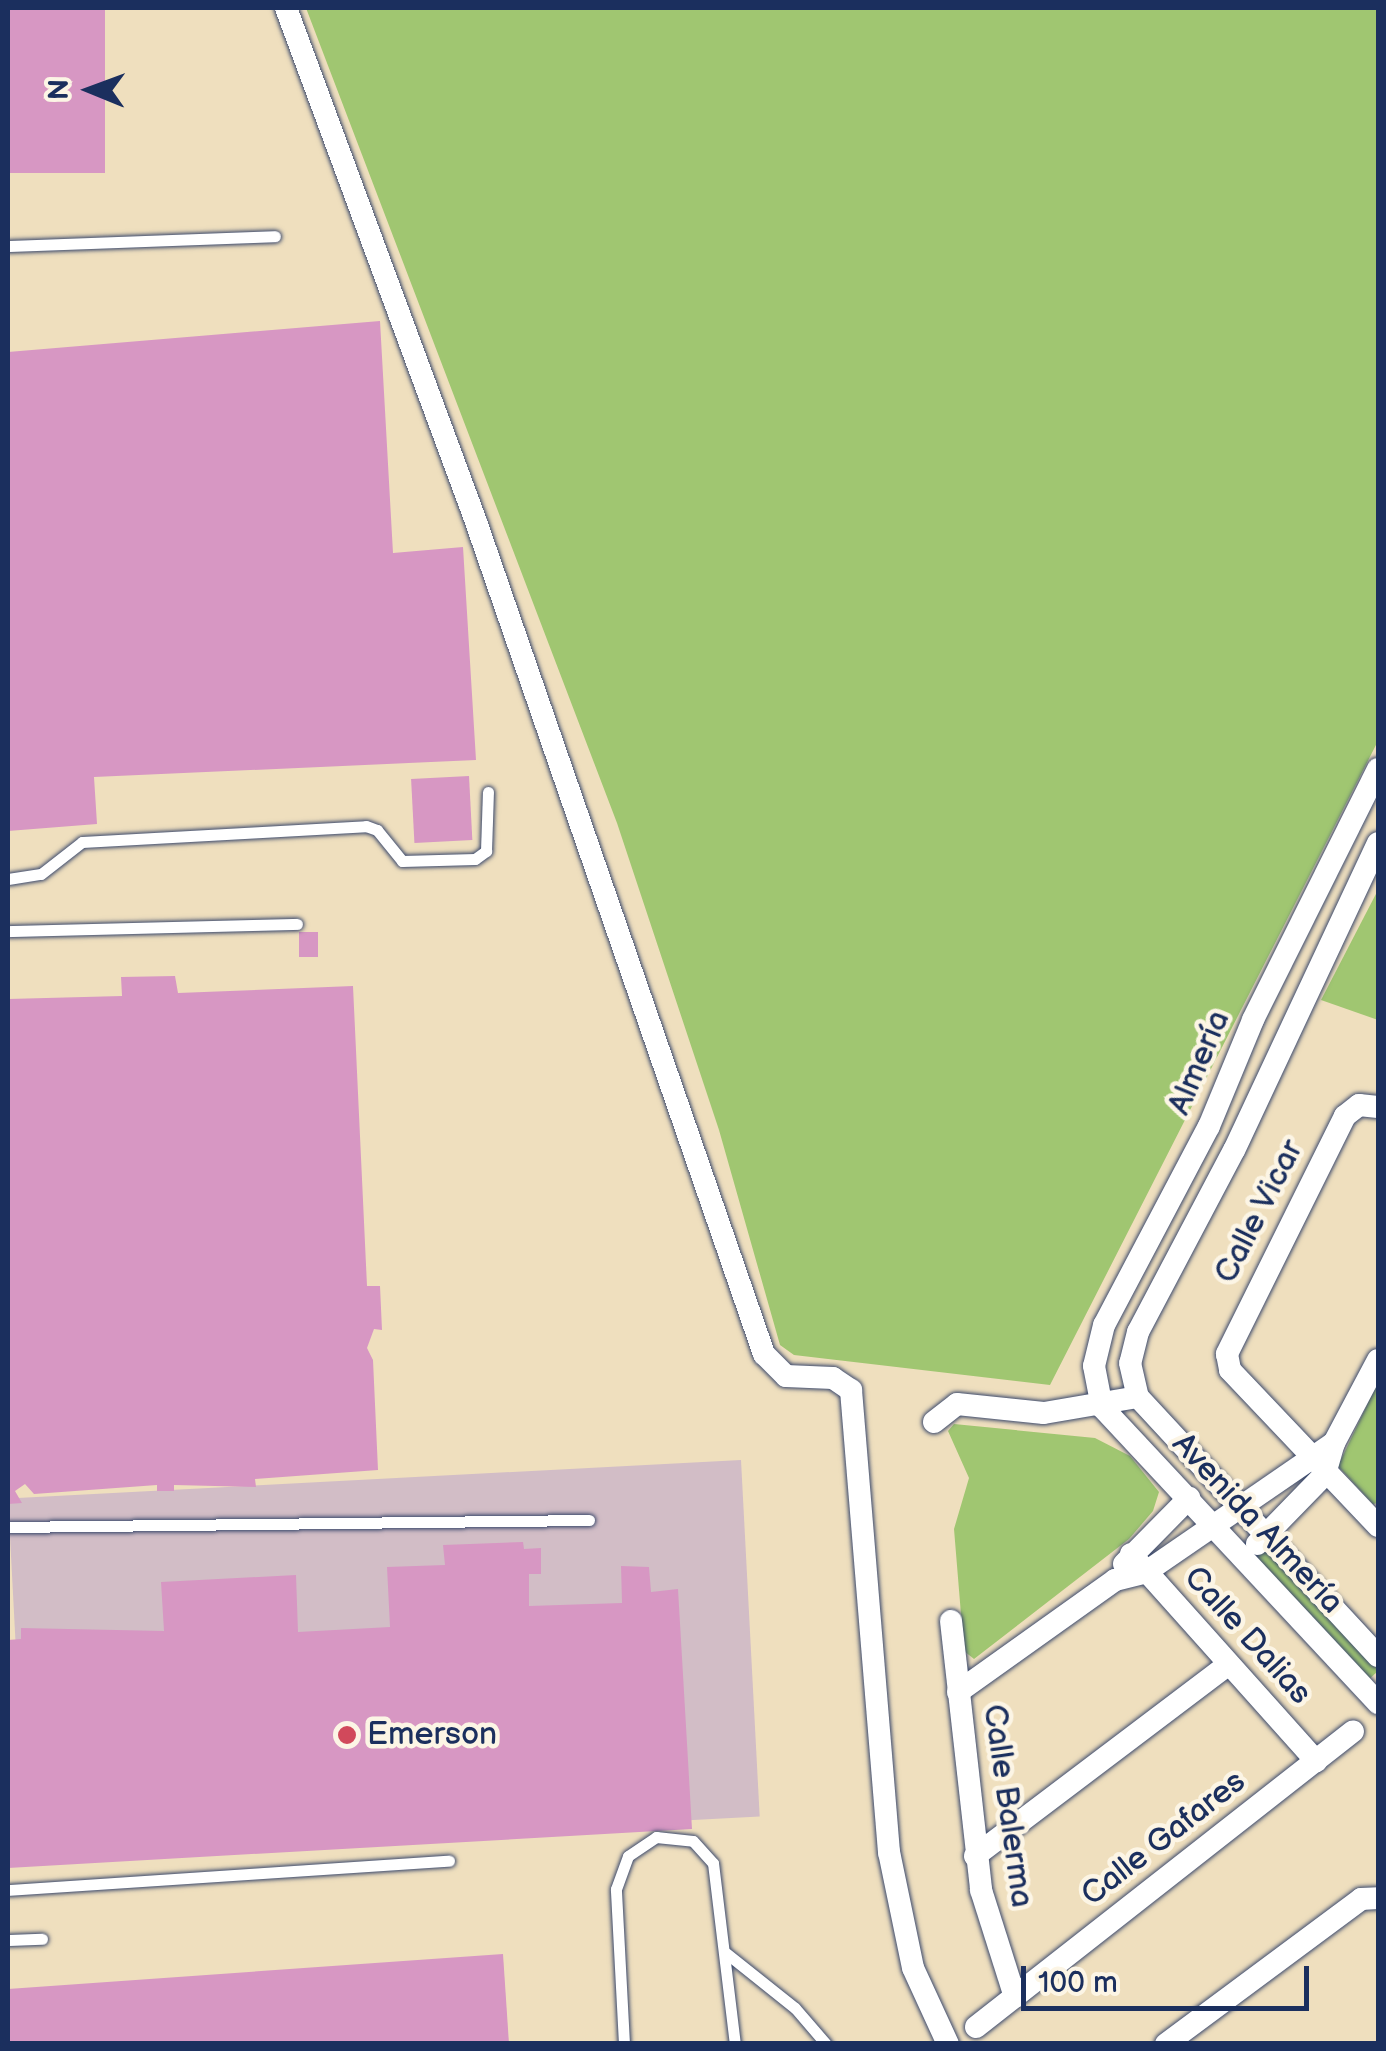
<!DOCTYPE html>
<html>
<head>
<meta charset="utf-8">
<style>
	body { margin:0 }
	#map { position:relative; width:1386px; height:2051px; overflow:hidden; background:#efdfbe; font-family:"Balsamiq Sans",sans-serif }
	div>[style] { position:absolute }
	.industrial>* { inset:0; background:#d2bdc6; transform-origin:0 0 }
	.green>* { inset:0; background:#a0c671; transform-origin:0 0 }
	.building>* { inset:0; background:#d797c3; transform-origin:0 0 }
	.roads { filter:drop-shadow(0 0 2px #3b496c) drop-shadow(0 0 2px #3b496c) }
	.lane>* { height:11px; margin:-5.5px; padding:0 5.5px; transform-origin:5.5px; border-radius:5.5px; background:#fff }
	.street>* { height:22px; margin:-11px; padding:0 11px; transform-origin:11px; border-radius:11px; background:#fff }
	.dots>* { width:28px; height:28px; translate:-50% -50%; box-sizing:border-box; border:5px solid #fcf5e5; border-radius:50% }
	span { translate:-50% -50%; white-space:nowrap; text-align:center; line-height:1.15; -webkit-text-stroke:9px #fcf5e5; paint-order:stroke }
	.street-label { font-size:32px; color:#1b2f5e }
	.poi-label { font-size:32px; color:#1b2f5e }
	.left { translate:0 -50%; text-align:left }
	.frame { position:absolute; inset:0; border:10px solid #1b2f5e; pointer-events:none }
	.north { position:absolute; left:40px; top:40px; width:100px; height:100px; -webkit-text-stroke:8px #fcf5e5; paint-order:stroke; rotate:271deg; font-size:28px; font-weight:700; line-height:40px; text-align:center; color:#1b2f5e }
	.north::after { content:''; display:block; margin:auto; width:35px; height:45px; background:#1b2f5e; clip-path:polygon(50% 0,100% 100%,50% 72%,0 100%) }
	.scale { position:absolute; left:1021px; top:1966px; width:288px; height:45px; box-sizing:border-box; border:5px solid #1b2f5e; border-top:0; padding-left:12px; font-size:30px; line-height:35px; white-space:nowrap; color:#1b2f5e; -webkit-text-stroke:8px #fcf5e5; paint-order:stroke }
</style>
</head>
<body>
<div id="map">
	<div class="industrial">
		<i style="left:741px;top:1460px;width:357px;height:734px;rotate:87deg"></i>
	</div>
	<div class="green">
		<i style="clip-path:polygon(306px 8px,1378px 8px,1378px 741px,1050px 1385px,794px 1355px,780px 1345px,719px 1130px,617px 823px)"></i>
		<i style="clip-path:polygon(1378px 890px,1378px 1020px,1321px 1000px)"></i>
		<i style="clip-path:polygon(1378px 1382px,1378px 1503px,1373px 1504px,1338px 1466px)"></i>
		<i style="clip-path:polygon(954px 1424px,1095px 1438px,1130px 1456px,1159px 1492px,1153px 1511px,1129px 1539px,974px 1659px,964px 1651px,954px 1529px,969px 1478px,948px 1431px)"></i>
		<i style="left:1265px;top:1548px;width:167px;height:12px;rotate:47deg"></i>
	</div>
	<div class="building">
		<i style="left:8px;top:8px;width:97px;height:165px"></i>
		<i style="clip-path:polygon(380px 321px,393px 553px,463px 547px,476px 760px,94px 777px,97px 824px,8px 831px,8px 352px)"></i>
		<i style="left:469px;top:776px;width:64px;height:58px;rotate:87deg"></i>
		<i style="left:299px;top:932px;width:19px;height:25px"></i>
		<i style="clip-path:polygon(175px 976px,178px 993px,353px 986px,367px 1286px,380px 1286px,382px 1330px,374px 1329px,367px 1348px,373px 1360px,378px 1470px,255px 1479px,256px 1487px,174px 1485px,174px 1491px,157px 1491px,157px 1485px,34px 1494px,25px 1484px,15px 1491px,22px 1503px,8px 1504px,8px 999px,122px 996px,121px 977px)"></i>
		<i style="clip-path:polygon(523px 1542px,524px 1549px,541px 1548px,541px 1574px,529px 1574px,529px 1606px,622px 1603px,621px 1566px,649px 1567px,651px 1592px,678px 1589px,692px 1829px,8px 1868px,8px 1640px,21px 1639px,21px 1628px,164px 1631px,161px 1582px,296px 1575px,298px 1632px,390px 1627px,387px 1567px,445px 1565px,443px 1545px)"></i>
		<i style="clip-path:polygon(503px 1954px,509px 2044px,8px 2044px,8px 1989px)"></i>
	</div>
	<div class="roads">
		<div class="lane">
			<i style="left:8px;top:246px;width:267px;rotate:-2.1deg"></i>
			<i style="left:8px;top:879px;width:33px;rotate:-9deg"></i>
			<i style="left:41px;top:874px;width:52px;rotate:-38deg"></i>
			<i style="left:82px;top:842px;width:284px;rotate:-3.2deg"></i>
			<i style="left:366px;top:826px;width:12px;rotate:20deg"></i>
			<i style="left:377px;top:830px;width:40px;rotate:51deg"></i>
			<i style="left:402px;top:861px;width:73px;rotate:-1.6deg"></i>
			<i style="left:475px;top:859px;width:14px;rotate:-36deg"></i>
			<i style="left:486px;top:851px;width:59px;rotate:-88.1deg"></i>
			<i style="left:8px;top:931px;width:289px;rotate:-1.4deg"></i>
			<i style="left:8px;top:1527px;width:581px;rotate:-0.69deg"></i>
			<i style="left:8px;top:1890px;width:442px;rotate:-3.8deg"></i>
			<i style="left:8px;top:1940px;width:34px;rotate:-2deg"></i>
			<i style="left:726px;top:1953px;width:88px;rotate:38.6deg"></i>
			<i style="left:795px;top:2008px;width:48px;rotate:49.3deg"></i>
			<i style="left:624px;top:2044px;width:155px;rotate:-93deg"></i>
			<i style="left:616px;top:1889px;width:35px;rotate:-70deg"></i>
			<i style="left:628px;top:1856px;width:34px;rotate:-34deg"></i>
			<i style="left:656px;top:1837px;width:37px;rotate:6deg"></i>
			<i style="left:693px;top:1841px;width:30px;rotate:48deg"></i>
			<i style="left:713px;top:1863px;width:182px;rotate:83.1deg"></i>
		</div>
		<div class="street">
			<i style="left:286px;top:8px;width:545px;rotate:69.7deg"></i>
			<i style="left:475px;top:519px;width:884px;rotate:70.91deg"></i>
			<i style="left:764px;top:1354px;width:31px;rotate:45deg"></i>
			<i style="left:786px;top:1376px;width:47px;rotate:2.4deg"></i>
			<i style="left:833px;top:1378px;width:22px;rotate:34deg"></i>
			<i style="left:851px;top:1390px;width:464px;rotate:85.3deg"></i>
			<i style="left:889px;top:1852px;width:118px;rotate:78.3deg"></i>
			<i style="left:913px;top:1968px;width:84px;rotate:65.3deg"></i>
			<i style="left:1378px;top:769px;width:280px;rotate:116.5deg"></i>
			<i style="left:1253px;top:1020px;width:115px;rotate:112.5deg"></i>
			<i style="left:1209px;top:1126px;width:225px;rotate:117.8deg"></i>
			<i style="left:1104px;top:1325px;width:42px;rotate:103.7deg"></i>
			<i style="left:1094px;top:1366px;width:42px;rotate:79deg"></i>
			<i style="left:1102px;top:1407px;width:405px;rotate:47deg"></i>
			<i style="left:1378px;top:843px;width:339px;rotate:115.1deg"></i>
			<i style="left:1234px;top:1150px;width:206px;rotate:117.8deg"></i>
			<i style="left:1138px;top:1332px;width:32px;rotate:104deg"></i>
			<i style="left:1130px;top:1363px;width:35px;rotate:77deg"></i>
			<i style="left:1138px;top:1397px;width:353px;rotate:47.2deg"></i>
			<i style="left:1378px;top:1107px;width:19px;rotate:-174deg"></i>
			<i style="left:1359px;top:1105px;width:18px;rotate:142deg"></i>
			<i style="left:1345px;top:1116px;width:266px;rotate:116.4deg"></i>
			<i style="left:1227px;top:1354px;width:16px;rotate:79deg"></i>
			<i style="left:1230px;top:1370px;width:215px;rotate:46.5deg"></i>
			<i style="left:934px;top:1422px;width:29px;rotate:-38deg"></i>
			<i style="left:957px;top:1404px;width:87px;rotate:5.9deg"></i>
			<i style="left:1044px;top:1413px;width:95px;rotate:-9.7deg"></i>
			<i style="left:1257px;top:1544px;width:98px;rotate:-45.8deg"></i>
			<i style="left:1325px;top:1474px;width:32px;rotate:-74deg"></i>
			<i style="left:1334px;top:1443px;width:94px;rotate:-62.1deg"></i>
			<i style="left:1131px;top:1554px;width:278px;rotate:48.2deg"></i>
			<i style="left:1124px;top:1564px;width:93px;rotate:-45.4deg"></i>
			<i style="left:951px;top:1621px;width:271px;rotate:83.6deg"></i>
			<i style="left:981px;top:1890px;width:112px;rotate:72.4deg"></i>
			<i style="left:958px;top:1692px;width:193px;rotate:-35.5deg"></i>
			<i style="left:1115px;top:1580px;width:32px;rotate:-14deg"></i>
			<i style="left:1146px;top:1572px;width:228px;rotate:-34.5deg"></i>
			<i style="left:975px;top:1856px;width:315px;rotate:-37.1deg"></i>
			<i style="left:976px;top:2027px;width:479px;rotate:-38.1deg"></i>
			<i style="left:1166px;top:2044px;width:243px;rotate:-36.6deg"></i>
			<i style="left:1361px;top:1899px;width:17px;rotate:-3deg"></i>
		</div>
	</div>
	<div class="dots">
		<i style="left:347px;top:1735px;background:#d1495b"></i>
	</div>
	<div class="street-label">
		<span style="left:1200px;top:1063px;rotate:-67deg">Almería</span>
		<span style="left:1260px;top:1212px;rotate:-63deg">Calle Vicar</span>
		<span style="left:1257px;top:1524px;rotate:47deg">Avenida Almería</span>
		<span style="left:1247px;top:1636px;rotate:48deg">Calle Dalias</span>
		<span style="left:1007px;top:1806px;rotate:82deg">Calle Balerma</span>
		<span style="left:1164px;top:1839px;rotate:-38deg">Calle Gafares</span>
	</div>
	<div class="poi-label">
		<span class="left" style="left:367px;top:1735px">Emerson</span>
	</div>
	<div class="frame"></div>
	<div class="north">N</div>
	<div class="scale">100 m</div>
</div>
</body>
</html>
